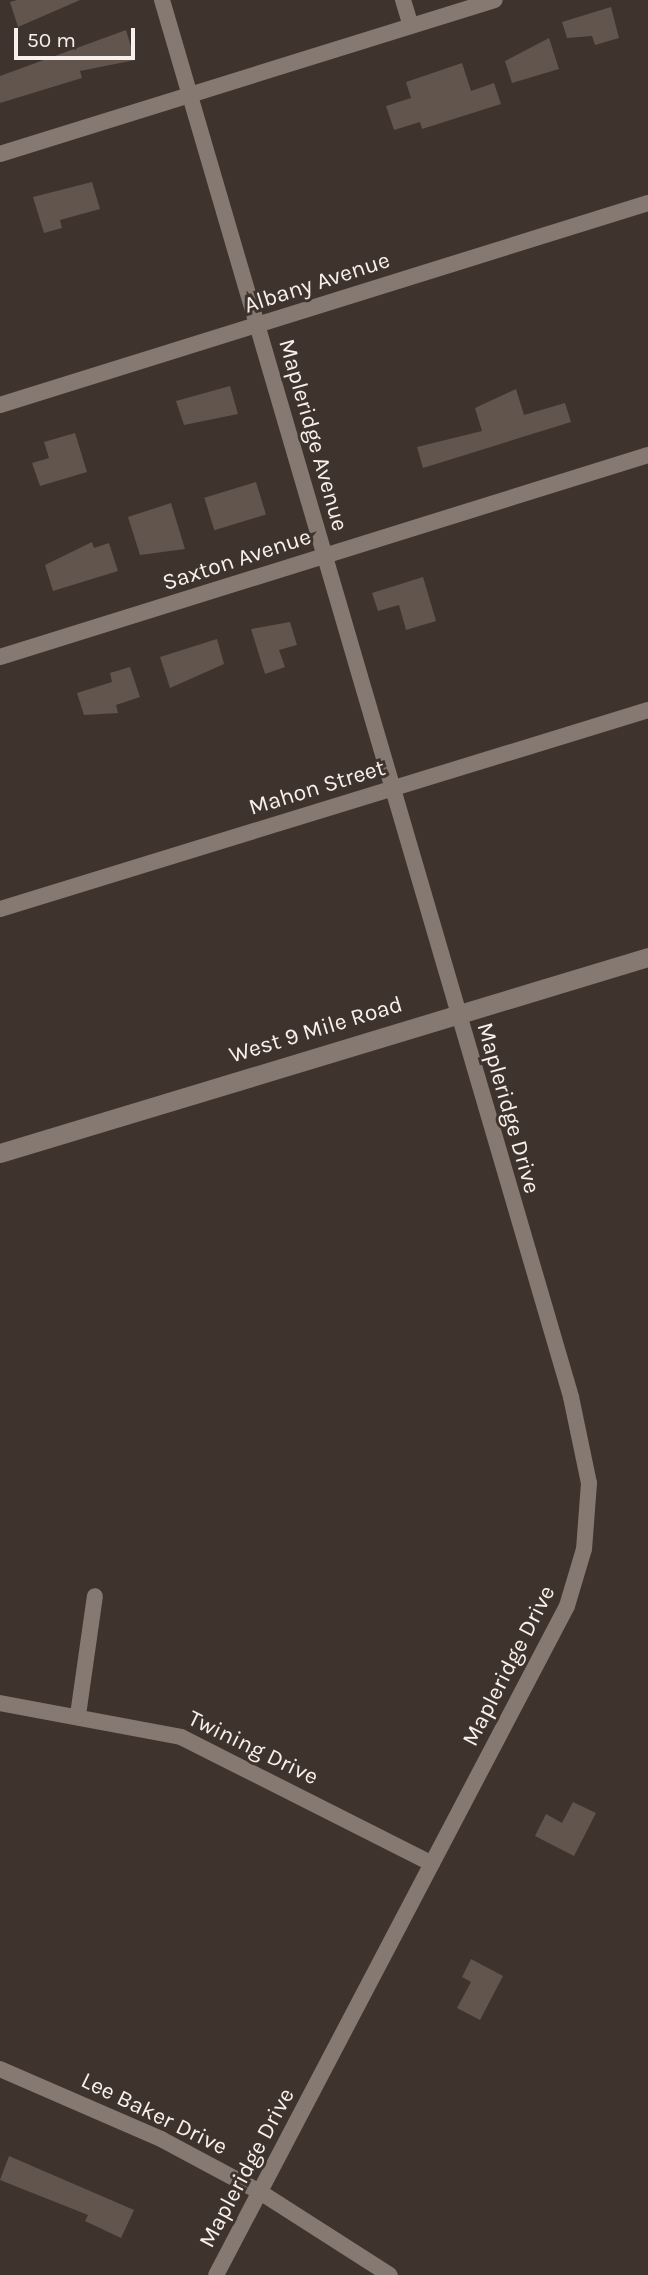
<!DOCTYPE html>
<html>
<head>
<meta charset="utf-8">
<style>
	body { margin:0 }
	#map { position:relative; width:648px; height:2275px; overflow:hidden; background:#3f342d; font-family:Karla,sans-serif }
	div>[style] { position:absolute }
	.building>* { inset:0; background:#61554e; transform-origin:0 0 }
	.minor>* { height:16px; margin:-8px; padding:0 8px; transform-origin:8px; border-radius:8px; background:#857971 }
	.secondary>* { height:19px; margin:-9.5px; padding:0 9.5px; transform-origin:9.5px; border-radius:9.5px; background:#857971 }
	span { translate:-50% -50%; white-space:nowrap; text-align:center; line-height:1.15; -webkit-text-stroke:6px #3f342d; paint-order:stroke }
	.street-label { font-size:23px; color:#f7f0ec }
	.scale { position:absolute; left:14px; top:28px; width:121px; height:32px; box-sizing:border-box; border:4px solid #f7f0ec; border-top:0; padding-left:9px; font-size:21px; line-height:24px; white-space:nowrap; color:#f7f0ec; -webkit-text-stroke:5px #3f342d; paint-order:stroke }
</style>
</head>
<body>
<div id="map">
	<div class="building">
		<i style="clip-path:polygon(80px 0,18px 27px,10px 2px,17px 0)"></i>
		<i style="clip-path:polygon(611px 7px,619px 38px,595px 45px,592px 36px,567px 38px,562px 22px)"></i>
		<i style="clip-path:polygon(126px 30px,135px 60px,80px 71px,82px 78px,0 103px,0 76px)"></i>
		<i style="clip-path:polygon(549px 38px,559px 69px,512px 83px,505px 61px)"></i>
		<i style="clip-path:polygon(462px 63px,471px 91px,494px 83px,501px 104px,422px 129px,420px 122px,394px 130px,386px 106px,411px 98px,406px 82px)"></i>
		<i style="clip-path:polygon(92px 182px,100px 209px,60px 220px,62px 228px,44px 233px,33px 197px)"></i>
		<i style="clip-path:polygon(230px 386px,238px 414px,184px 425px,176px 401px)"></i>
		<i style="clip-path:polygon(516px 389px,524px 415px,565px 403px,571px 422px,423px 468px,417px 447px,482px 431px,475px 408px)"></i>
		<i style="clip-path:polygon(75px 433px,87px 472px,40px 486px,32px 463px,49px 458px,44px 442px)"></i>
		<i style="left:256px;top:482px;width:34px;height:54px;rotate:73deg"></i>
		<i style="clip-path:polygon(171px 503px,185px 549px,140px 555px,128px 517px)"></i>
		<i style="clip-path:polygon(92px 542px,94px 548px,109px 543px,118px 571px,53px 591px,45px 565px)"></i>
		<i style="clip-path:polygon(423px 577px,436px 621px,406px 630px,399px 605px,378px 611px,372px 593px)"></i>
		<i style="clip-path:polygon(290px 622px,297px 645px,279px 650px,285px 667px,265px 674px,251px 629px)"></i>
		<i style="clip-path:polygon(217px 639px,224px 664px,170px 688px,160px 657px)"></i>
		<i style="clip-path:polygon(130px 667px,140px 697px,116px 705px,118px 713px,84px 715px,77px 693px,112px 682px,110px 673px)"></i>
		<i style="clip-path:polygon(573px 1802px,596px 1813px,574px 1856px,535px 1836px,546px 1814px,562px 1823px)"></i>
		<i style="clip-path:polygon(471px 1959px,503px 1976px,480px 2020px,457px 2008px,471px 1982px,462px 1977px)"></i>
		<i style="clip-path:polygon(9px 2156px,134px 2210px,121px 2238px,85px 2221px,88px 2215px,0 2180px)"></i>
	</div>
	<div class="minor">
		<i style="left:162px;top:0;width:1456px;rotate:73.68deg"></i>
		<i style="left:571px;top:1397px;width:88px;rotate:78.2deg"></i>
		<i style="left:589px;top:1483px;width:66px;rotate:94.3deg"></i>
		<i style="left:584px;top:1549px;width:59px;rotate:106.6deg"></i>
		<i style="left:567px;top:1606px;width:755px;rotate:117.68deg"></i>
		<i style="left:403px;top:0;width:27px;rotate:73deg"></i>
		<i style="left:0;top:154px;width:518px;rotate:-17.28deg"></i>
		<i style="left:0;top:405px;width:679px;rotate:-17.31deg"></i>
		<i style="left:0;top:657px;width:679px;rotate:-17.31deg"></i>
		<i style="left:0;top:909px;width:678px;rotate:-17.07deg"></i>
		<i style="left:0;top:1703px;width:184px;rotate:10.6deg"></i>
		<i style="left:181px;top:1737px;width:281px;rotate:26.8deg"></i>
		<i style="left:78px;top:1715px;width:120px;rotate:-81.9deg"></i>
		<i style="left:0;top:2069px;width:176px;rotate:23.5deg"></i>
		<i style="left:161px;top:2139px;width:112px;rotate:28.2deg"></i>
		<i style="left:260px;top:2192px;width:154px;rotate:32.6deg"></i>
	</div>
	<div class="secondary">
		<i style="left:0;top:1153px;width:677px;rotate:-16.83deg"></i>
	</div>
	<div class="street-label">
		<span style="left:317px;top:283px;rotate:-18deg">Albany Avenue</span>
		<span style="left:313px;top:435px;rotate:74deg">Mapleridge Avenue</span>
		<span style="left:237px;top:560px;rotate:-18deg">Saxton Avenue</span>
		<span style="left:317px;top:788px;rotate:-17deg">Mahon Street</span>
		<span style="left:316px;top:1030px;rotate:-17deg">West 9 Mile Road</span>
		<span style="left:508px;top:1108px;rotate:74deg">Mapleridge Drive</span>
		<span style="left:509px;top:1666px;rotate:-63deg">Mapleridge Drive</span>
		<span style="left:253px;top:1748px;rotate:26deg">Twining Drive</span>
		<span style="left:154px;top:2114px;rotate:26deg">Lee Baker Drive</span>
		<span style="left:247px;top:2168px;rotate:-62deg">Mapleridge Drive</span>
	</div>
	<div class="scale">50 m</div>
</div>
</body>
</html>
